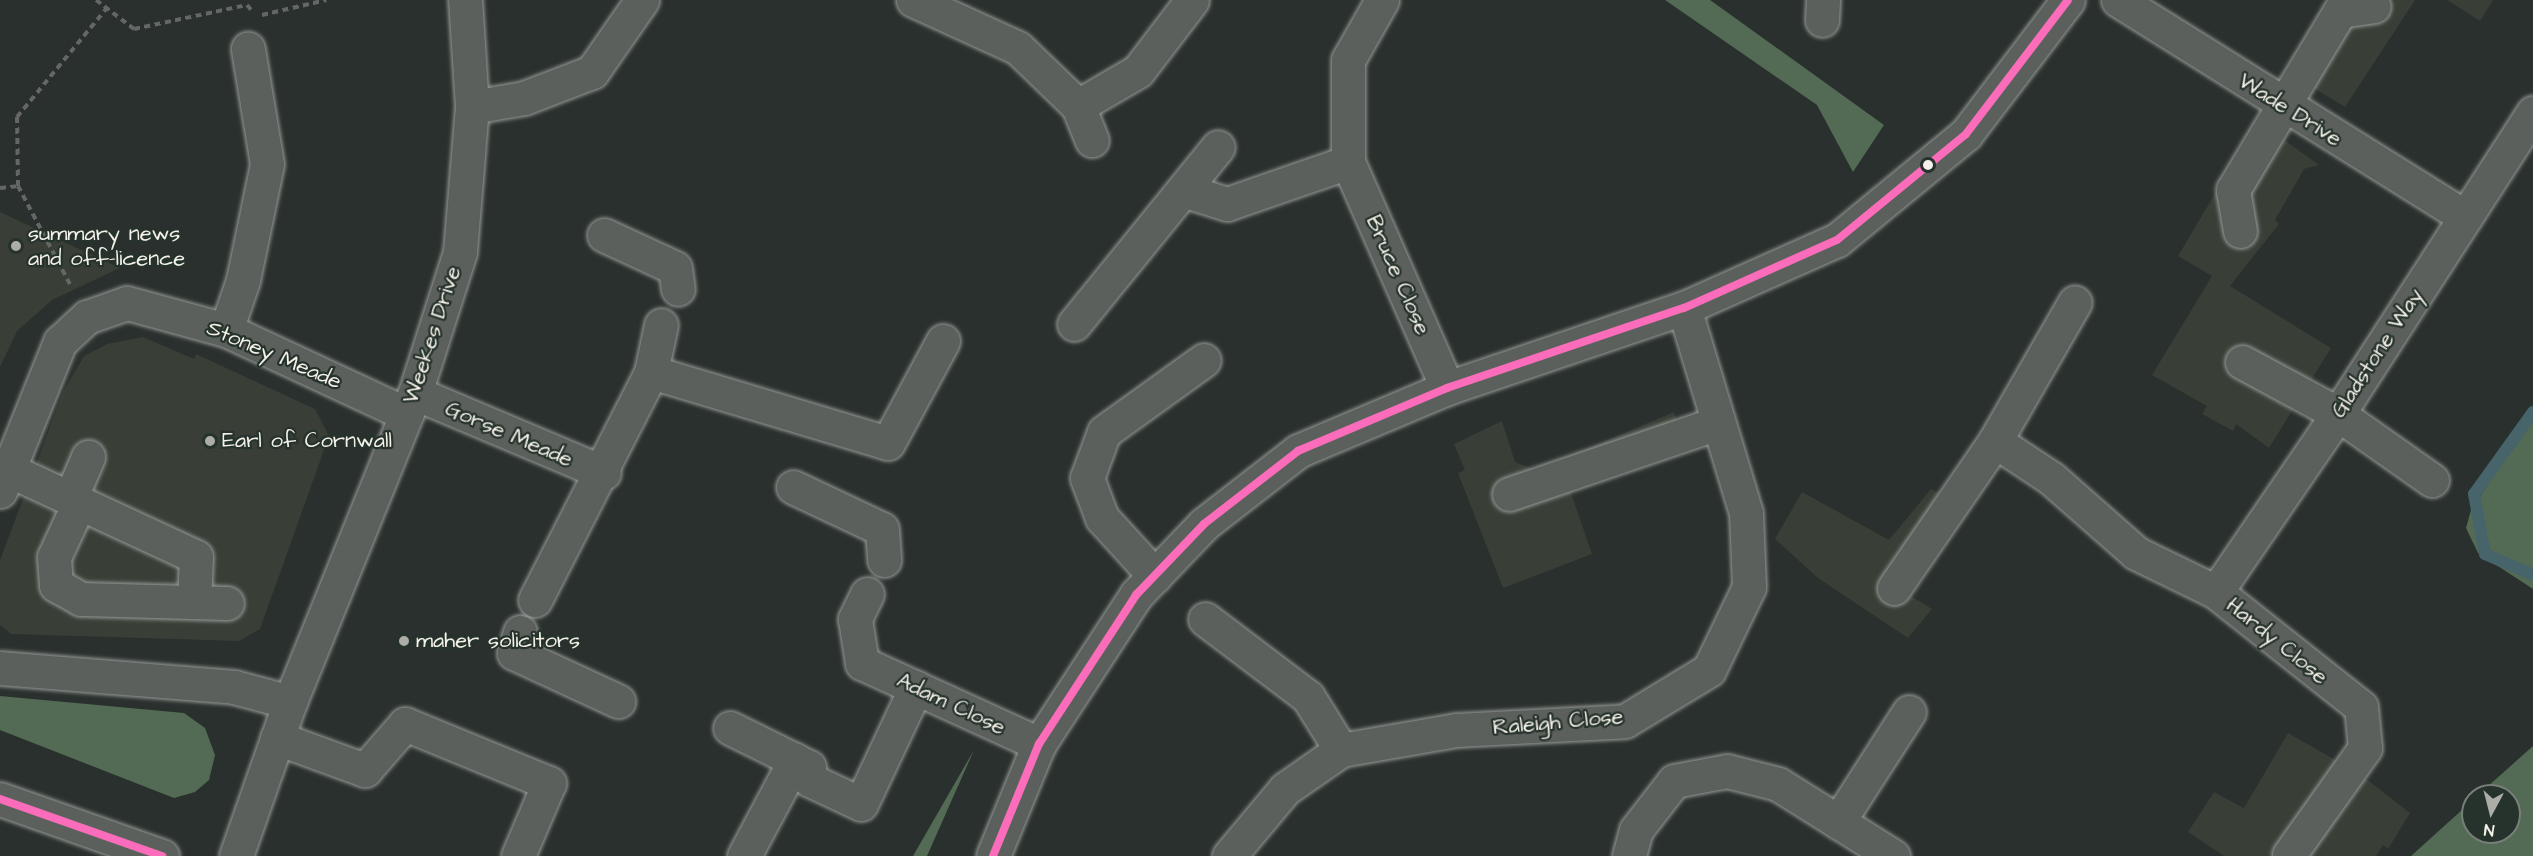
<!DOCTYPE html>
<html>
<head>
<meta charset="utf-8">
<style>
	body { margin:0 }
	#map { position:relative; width:2533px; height:856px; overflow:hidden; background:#29302d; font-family:"Architects Daughter",sans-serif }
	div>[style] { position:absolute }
	.built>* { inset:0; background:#393e37 }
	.green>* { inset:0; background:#536b54 }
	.stream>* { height:12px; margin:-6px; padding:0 6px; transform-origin:6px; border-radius:6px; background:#46646a }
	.path>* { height:4px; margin-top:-2px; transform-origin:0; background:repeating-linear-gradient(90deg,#646764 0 6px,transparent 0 10.5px) }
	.roads { filter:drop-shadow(0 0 2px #969996) drop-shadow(0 0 2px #969996) }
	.minor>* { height:33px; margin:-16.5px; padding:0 16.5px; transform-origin:16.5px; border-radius:16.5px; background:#5c605c }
	.bus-1>* { height:8px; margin:-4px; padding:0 4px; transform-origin:4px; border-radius:4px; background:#fb6dba }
	.dots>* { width:16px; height:16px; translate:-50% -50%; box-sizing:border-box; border:3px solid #26332d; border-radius:50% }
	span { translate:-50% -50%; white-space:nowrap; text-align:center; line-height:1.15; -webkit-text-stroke:4.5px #26332d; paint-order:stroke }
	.street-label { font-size:22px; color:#f4f1e8 }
	.poi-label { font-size:22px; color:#f4f1e8 }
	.left { translate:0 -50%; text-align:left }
	.north { position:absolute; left:2461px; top:784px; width:60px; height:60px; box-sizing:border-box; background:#26332d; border:2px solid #787f78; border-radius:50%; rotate:187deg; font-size:16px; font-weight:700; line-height:24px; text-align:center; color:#f4f1e8 }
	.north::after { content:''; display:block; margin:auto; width:21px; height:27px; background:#adada7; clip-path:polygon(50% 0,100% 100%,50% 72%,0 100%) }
</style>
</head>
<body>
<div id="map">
	<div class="built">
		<i style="clip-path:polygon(2333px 0,2415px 0,2345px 107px,2286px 71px)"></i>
		<i style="clip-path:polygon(2447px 0,2493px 0,2480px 21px)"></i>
		<i style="clip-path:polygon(2258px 121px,2319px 165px,2304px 169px,2275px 220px,2279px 224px,2230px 286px,2331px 348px,2269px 448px,2236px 424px,2233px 431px,2202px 414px,2207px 406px,2152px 375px,2212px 276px,2178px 256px)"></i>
		<i style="clip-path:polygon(0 212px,120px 268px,52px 300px,17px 331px,0 367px)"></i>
		<i style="clip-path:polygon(143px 337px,194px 359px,196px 354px,315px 409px,329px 436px,260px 629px,239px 641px,11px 634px,0 625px,0 560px,64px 390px,84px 356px,107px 344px)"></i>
		<i style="clip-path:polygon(1674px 412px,1682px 439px,1578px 474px,1571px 493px,1592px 554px,1503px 588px,1458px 473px,1465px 470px,1454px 444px,1502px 421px,1515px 462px,1536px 470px)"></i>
		<i style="clip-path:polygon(1931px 489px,1953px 500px,1898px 588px,1932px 609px,1908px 638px,1818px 578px,1775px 539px,1802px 492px,1889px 540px)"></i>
		<i style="clip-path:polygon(2288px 733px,2360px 774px,2410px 813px,2388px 849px,2383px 845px,2376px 856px,2224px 856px,2188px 832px,2214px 792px,2244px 808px)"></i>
	</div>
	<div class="green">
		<i style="clip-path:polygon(1665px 0,1710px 0,1884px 125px,1853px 172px,1817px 105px)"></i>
		<i style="clip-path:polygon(2533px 416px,2533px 589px,2478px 553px,2466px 528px,2471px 510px)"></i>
		<i style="clip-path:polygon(0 696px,184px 713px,205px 728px,215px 755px,209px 780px,195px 792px,174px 798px,0 730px)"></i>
		<i style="clip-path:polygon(2533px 746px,2533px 856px,2411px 856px,2473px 800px,2473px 832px,2509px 832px,2509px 796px,2477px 796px)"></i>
		<i style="clip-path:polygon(974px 750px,927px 856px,913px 856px)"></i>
	</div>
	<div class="stream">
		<i style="left:2533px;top:412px;width:101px;rotate:125.7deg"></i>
		<i style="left:2474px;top:494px;width:61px;rotate:79.6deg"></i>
		<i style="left:2485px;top:554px;width:52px;rotate:23.6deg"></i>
	</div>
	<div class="path">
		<i style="left:96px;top:0;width:48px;rotate:37.3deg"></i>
		<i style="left:134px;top:29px;width:116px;rotate:-12deg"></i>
		<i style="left:247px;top:5px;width:9px;rotate:49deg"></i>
		<i style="left:262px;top:15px;width:66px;rotate:-13.2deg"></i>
		<i style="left:18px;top:186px;width:113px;rotate:62.1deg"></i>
		<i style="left:0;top:188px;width:18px;rotate:-6deg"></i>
		<i style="left:18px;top:186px;width:69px;rotate:-90.8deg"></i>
		<i style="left:17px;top:117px;width:140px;rotate:-50.5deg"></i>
	</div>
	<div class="roads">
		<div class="minor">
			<i style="left:913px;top:0;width:115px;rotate:24.6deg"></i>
			<i style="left:1018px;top:48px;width:83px;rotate:44deg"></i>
			<i style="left:1078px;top:106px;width:37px;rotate:68deg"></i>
			<i style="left:1382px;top:0;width:69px;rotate:119.5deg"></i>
			<i style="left:1348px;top:60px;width:102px;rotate:90deg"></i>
			<i style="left:1348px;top:162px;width:247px;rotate:66.3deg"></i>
			<i style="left:2118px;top:0;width:408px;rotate:32deg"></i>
			<i style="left:1822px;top:20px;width:20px;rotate:-87deg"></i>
			<i style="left:1078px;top:106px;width:69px;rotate:-30.3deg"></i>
			<i style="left:1138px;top:71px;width:89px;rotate:-52.7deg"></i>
			<i style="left:472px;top:107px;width:53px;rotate:-9.8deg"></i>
			<i style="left:524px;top:98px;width:73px;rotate:-20.9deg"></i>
			<i style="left:592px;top:72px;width:88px;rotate:-55.2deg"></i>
			<i style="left:1186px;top:191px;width:43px;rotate:17.6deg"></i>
			<i style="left:1227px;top:204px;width:128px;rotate:-19.1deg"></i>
			<i style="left:2240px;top:231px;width:42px;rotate:-99.7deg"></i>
			<i style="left:2233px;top:190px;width:98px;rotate:-59.2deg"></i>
			<i style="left:2283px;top:106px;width:111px;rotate:-59deg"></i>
			<i style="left:2340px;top:11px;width:34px;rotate:-8deg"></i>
			<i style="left:604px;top:235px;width:78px;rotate:24.9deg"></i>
			<i style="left:675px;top:268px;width:21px;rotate:82deg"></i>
			<i style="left:1074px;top:324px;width:228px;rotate:-50.9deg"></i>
			<i style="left:226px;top:330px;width:53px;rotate:-71.2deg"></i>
			<i style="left:243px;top:280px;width:118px;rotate:-78.3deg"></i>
			<i style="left:267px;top:164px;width:117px;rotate:-99.4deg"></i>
			<i style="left:2242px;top:362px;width:109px;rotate:28.4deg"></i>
			<i style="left:2338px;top:414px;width:115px;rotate:35.1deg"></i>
			<i style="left:651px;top:372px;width:247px;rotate:16.7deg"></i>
			<i style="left:888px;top:443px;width:116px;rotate:-61.7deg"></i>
			<i style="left:415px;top:393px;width:205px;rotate:22.9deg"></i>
			<i style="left:1995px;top:441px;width:160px;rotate:-60.1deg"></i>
			<i style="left:9px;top:470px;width:206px;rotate:24.9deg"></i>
			<i style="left:196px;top:557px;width:45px;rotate:92.5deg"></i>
			<i style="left:793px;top:487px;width:98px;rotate:25.3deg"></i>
			<i style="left:882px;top:529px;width:31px;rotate:86deg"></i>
			<i style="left:0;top:491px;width:161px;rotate:-68.1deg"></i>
			<i style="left:60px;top:342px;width:37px;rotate:-43deg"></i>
			<i style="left:87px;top:317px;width:42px;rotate:-19.3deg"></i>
			<i style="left:127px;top:303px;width:103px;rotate:15.3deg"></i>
			<i style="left:226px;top:330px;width:199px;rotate:25deg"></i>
			<i style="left:1509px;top:494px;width:220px;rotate:-18.8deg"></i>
			<i style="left:70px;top:499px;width:46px;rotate:-66.8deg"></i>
			<i style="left:79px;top:503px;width:60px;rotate:114.8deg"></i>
			<i style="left:54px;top:557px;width:28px;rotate:86deg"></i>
			<i style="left:56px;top:585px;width:29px;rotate:29deg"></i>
			<i style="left:81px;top:599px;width:146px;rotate:1.6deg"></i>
			<i style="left:1155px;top:576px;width:79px;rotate:-132.4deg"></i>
			<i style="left:1102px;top:518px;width:43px;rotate:-110.6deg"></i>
			<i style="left:1087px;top:478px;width:49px;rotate:-69.7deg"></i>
			<i style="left:1104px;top:432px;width:123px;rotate:-35.8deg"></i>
			<i style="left:1894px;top:588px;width:178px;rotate:-55.5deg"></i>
			<i style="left:1995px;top:441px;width:67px;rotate:33.5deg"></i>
			<i style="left:2051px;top:478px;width:113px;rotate:41.4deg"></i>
			<i style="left:2136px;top:553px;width:89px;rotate:26deg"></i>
			<i style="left:2216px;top:592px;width:185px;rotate:38.4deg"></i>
			<i style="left:2361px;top:707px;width:41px;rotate:84.4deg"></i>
			<i style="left:2365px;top:748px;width:131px;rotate:125.4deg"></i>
			<i style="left:2216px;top:592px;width:216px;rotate:-55.6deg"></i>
			<i style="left:2338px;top:414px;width:359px;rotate:-57.1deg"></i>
			<i style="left:867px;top:594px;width:28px;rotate:116deg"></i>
			<i style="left:855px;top:619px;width:45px;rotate:81deg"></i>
			<i style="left:862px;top:663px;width:195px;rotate:24.6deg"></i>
			<i style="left:535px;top:600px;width:256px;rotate:-63deg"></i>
			<i style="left:651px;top:372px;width:48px;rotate:-78deg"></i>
			<i style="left:1205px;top:619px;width:129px;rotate:37.1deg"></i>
			<i style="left:1308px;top:697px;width:62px;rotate:58.1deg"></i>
			<i style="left:520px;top:632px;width:22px;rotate:106deg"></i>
			<i style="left:514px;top:653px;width:115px;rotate:24.8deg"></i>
			<i style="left:0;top:668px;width:235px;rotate:4.6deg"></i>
			<i style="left:234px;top:687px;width:58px;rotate:15deg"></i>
			<i style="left:730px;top:728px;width:88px;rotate:26.3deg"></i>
			<i style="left:809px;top:767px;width:13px;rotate:86deg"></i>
			<i style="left:810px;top:780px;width:56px;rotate:25.2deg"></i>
			<i style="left:861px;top:804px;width:129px;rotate:-64.8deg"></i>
			<i style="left:277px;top:738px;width:94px;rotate:20deg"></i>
			<i style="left:365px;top:770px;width:61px;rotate:-49deg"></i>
			<i style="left:405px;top:724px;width:156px;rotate:22.3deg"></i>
			<i style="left:549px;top:783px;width:79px;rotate:113deg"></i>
			<i style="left:0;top:799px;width:172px;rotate:19.4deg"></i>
			<i style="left:1838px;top:822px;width:131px;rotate:-57.2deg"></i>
			<i style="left:236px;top:856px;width:163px;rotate:-70.7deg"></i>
			<i style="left:290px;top:702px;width:333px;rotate:-68deg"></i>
			<i style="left:415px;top:393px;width:148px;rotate:-72.3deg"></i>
			<i style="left:460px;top:252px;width:145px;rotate:-85.3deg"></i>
			<i style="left:472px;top:107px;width:107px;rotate:-93.7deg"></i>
			<i style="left:744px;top:856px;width:109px;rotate:-62deg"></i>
			<i style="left:993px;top:856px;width:121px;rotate:-67.7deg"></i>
			<i style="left:1039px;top:744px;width:178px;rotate:-56.9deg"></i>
			<i style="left:1136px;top:595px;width:98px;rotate:-46.2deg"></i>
			<i style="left:1204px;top:524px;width:119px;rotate:-37.8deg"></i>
			<i style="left:1298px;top:451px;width:162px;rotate:-22.9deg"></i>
			<i style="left:1447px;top:388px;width:250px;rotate:-18.7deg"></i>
			<i style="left:1684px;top:308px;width:167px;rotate:-24deg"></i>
			<i style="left:1837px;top:240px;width:167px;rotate:-39.4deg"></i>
			<i style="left:1966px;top:134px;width:168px;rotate:-52.7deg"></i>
			<i style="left:1229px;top:856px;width:87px;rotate:-50.1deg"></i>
			<i style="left:1285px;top:789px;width:68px;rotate:-34.9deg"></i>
			<i style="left:1341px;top:750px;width:117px;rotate:-9.9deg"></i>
			<i style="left:1456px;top:730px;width:169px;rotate:-3deg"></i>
			<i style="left:1625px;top:721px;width:98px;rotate:-31.3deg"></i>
			<i style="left:1709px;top:670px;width:92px;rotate:-64.3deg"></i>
			<i style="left:1749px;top:587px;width:74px;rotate:-92.3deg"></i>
			<i style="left:1746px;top:513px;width:214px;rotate:-106.8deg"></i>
			<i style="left:1629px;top:856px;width:27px;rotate:-75deg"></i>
			<i style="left:1636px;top:830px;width:62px;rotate:-52.2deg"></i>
			<i style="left:1674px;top:781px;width:54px;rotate:-10.7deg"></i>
			<i style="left:1727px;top:771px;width:53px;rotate:14.3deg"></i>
			<i style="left:1778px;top:784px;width:136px;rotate:32.1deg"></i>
		</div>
	</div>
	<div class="bus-1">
		<i style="left:0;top:799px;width:172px;rotate:19.4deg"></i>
		<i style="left:993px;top:856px;width:121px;rotate:-67.7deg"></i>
		<i style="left:1039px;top:744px;width:178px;rotate:-56.9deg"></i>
		<i style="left:1136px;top:595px;width:98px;rotate:-46.2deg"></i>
		<i style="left:1204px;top:524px;width:119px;rotate:-37.8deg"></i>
		<i style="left:1298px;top:451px;width:162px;rotate:-22.9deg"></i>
		<i style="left:1447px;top:388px;width:250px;rotate:-18.7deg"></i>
		<i style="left:1684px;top:308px;width:167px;rotate:-24deg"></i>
		<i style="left:1837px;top:240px;width:167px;rotate:-39.4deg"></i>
		<i style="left:1966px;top:134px;width:168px;rotate:-52.7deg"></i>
	</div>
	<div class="dots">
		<i style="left:1928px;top:165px;background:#f4f1e8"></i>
		<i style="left:16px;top:246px;background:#adada7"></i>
		<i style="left:210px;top:441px;background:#adada7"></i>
		<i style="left:404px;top:641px;background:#adada7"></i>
	</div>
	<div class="street-label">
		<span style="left:2290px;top:110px;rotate:32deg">Wade Drive</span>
		<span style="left:1398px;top:275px;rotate:66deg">Bruce Close</span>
		<span style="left:432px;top:335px;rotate:-72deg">Weekes Drive</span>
		<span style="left:2377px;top:353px;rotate:-57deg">Gladstone Way</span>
		<span style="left:274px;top:355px;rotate:23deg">Stoney Meade</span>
		<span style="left:509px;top:434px;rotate:23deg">Gorse Meade</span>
		<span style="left:2277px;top:641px;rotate:39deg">Hardy Close</span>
		<span style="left:951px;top:704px;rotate:25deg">Adam Close</span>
		<span style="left:1558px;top:722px;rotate:-5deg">Raleigh Close</span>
	</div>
	<div class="poi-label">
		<span class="left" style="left:28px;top:246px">summary news<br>and off-licence</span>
		<span class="left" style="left:222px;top:441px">Earl of Cornwall</span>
		<span class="left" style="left:416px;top:641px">maher solicitors</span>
	</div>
	<div class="north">N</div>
</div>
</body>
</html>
